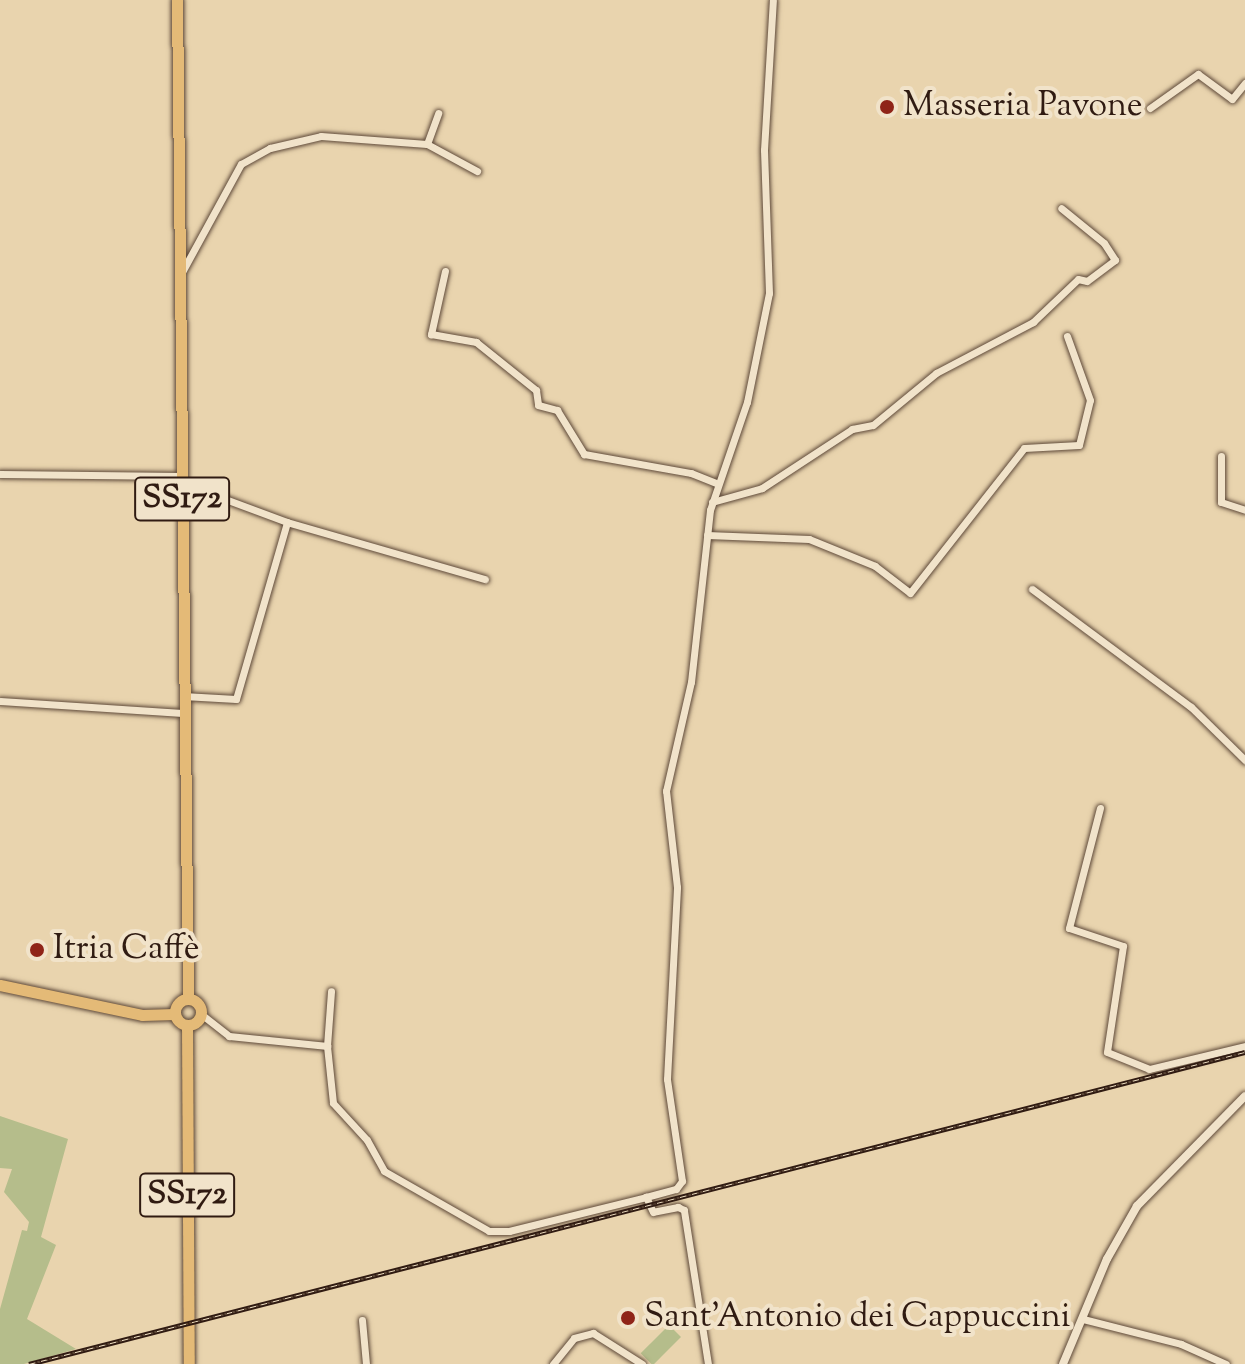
<!DOCTYPE html>
<html>
<head>
<meta charset="utf-8">
<style>
	body { margin:0 }
	#map { position:relative; width:1245px; height:1364px; overflow:hidden; background:#e9d4ae; font-family:"Sorts Mill Goudy",serif }
	div>[style] { position:absolute }
	.green>* { inset:0; background:#b5bd8b; transform-origin:0 0 }
	.roads { filter:drop-shadow(0 0 2px #5e4939) drop-shadow(0 0 2px #5e4939) }
	.minor>* { height:7px; margin:-3.5px; padding:0 3.5px; transform-origin:3.5px; border-radius:3.5px; background:#f1e3ca }
	.tertiary>* { height:8px; margin:-4px; padding:0 4px; transform-origin:4px; border-radius:4px; background:#f1e3ca }
	.primary>* { height:11px; margin:-5.5px; padding:0 5.5px; transform-origin:5.5px; border-radius:5.5px; background:#e4ba77 }
	.primary>.ring { margin:-5.5px; padding:0; box-sizing:content-box; background:none; border:11px solid #e4ba77; border-radius:50% }
	.rail>* { height:5px; margin-top:-2.5px; transform-origin:0; background:repeating-linear-gradient(90deg,#f1e3ca 0 6px,#301b12 0 12px); box-sizing:border-box; border-block:2px solid #301b12 }
	.dots>* { width:22px; height:22px; translate:-50% -50%; box-sizing:border-box; border:4px solid #f1e3ca; border-radius:50% }
	span { translate:-50% -50%; white-space:nowrap; text-align:center; line-height:1.15; -webkit-text-stroke:8px #f1e3ca; paint-order:stroke }
	.shield-label span { padding:2px 6px; background:#f1e3ca; border:2px solid; border-radius:6px; -webkit-text-stroke-width:0 }
	.shield-label { font-size:32px; color:#301b12; font-weight:700 }
	.poi-label { font-size:34px; color:#301b12 }
	.left { translate:0 -50%; text-align:left }
</style>
</head>
<body>
<div id="map">
	<div class="green">
		<i style="clip-path:polygon(0 1116px,68px 1139px,41px 1237px,56px 1245px,27px 1319px,76px 1349px,24px 1364px,0 1364px,0 1309px,22px 1230px,27px 1231px,29px 1222px,4px 1192px,12px 1169px,0 1168px)"></i>
		<i style="left:669px;top:1325px;width:17px;height:40px;rotate:45deg"></i>
	</div>
	<div class="roads">
		<div class="minor">
			<i style="left:1150px;top:108px;width:59px;rotate:-35.3deg"></i>
			<i style="left:1198px;top:74px;width:42px;rotate:36.3deg"></i>
			<i style="left:1232px;top:99px;width:21px;rotate:-51deg"></i>
			<i style="left:427px;top:144px;width:57px;rotate:28.4deg"></i>
			<i style="left:445px;top:271px;width:65px;rotate:102.5deg"></i>
			<i style="left:431px;top:334px;width:46px;rotate:10.1deg"></i>
			<i style="left:476px;top:342px;width:77px;rotate:38.7deg"></i>
			<i style="left:536px;top:390px;width:15px;rotate:82deg"></i>
			<i style="left:538px;top:405px;width:20px;rotate:15deg"></i>
			<i style="left:557px;top:410px;width:52px;rotate:58.5deg"></i>
			<i style="left:584px;top:454px;width:109px;rotate:10.1deg"></i>
			<i style="left:691px;top:473px;width:29px;rotate:22deg"></i>
			<i style="left:182px;top:272px;width:123px;rotate:-61.4deg"></i>
			<i style="left:241px;top:164px;width:33px;rotate:-29deg"></i>
			<i style="left:270px;top:148px;width:52px;rotate:-13.2deg"></i>
			<i style="left:321px;top:136px;width:106px;rotate:4.3deg"></i>
			<i style="left:427px;top:144px;width:33px;rotate:-70deg"></i>
			<i style="left:1221px;top:456px;width:46px;rotate:90deg"></i>
			<i style="left:1221px;top:502px;width:25px;rotate:18deg"></i>
			<i style="left:0;top:474px;width:182px;rotate:0.6deg"></i>
			<i style="left:182px;top:483px;width:112px;rotate:20.4deg"></i>
			<i style="left:287px;top:522px;width:206px;rotate:16.1deg"></i>
			<i style="left:712px;top:502px;width:52px;rotate:-15.6deg"></i>
			<i style="left:762px;top:488px;width:108px;rotate:-33.2deg"></i>
			<i style="left:852px;top:429px;width:21px;rotate:-11deg"></i>
			<i style="left:873px;top:425px;width:82px;rotate:-39.5deg"></i>
			<i style="left:936px;top:373px;width:110px;rotate:-27.7deg"></i>
			<i style="left:1033px;top:322px;width:62px;rotate:-43.7deg"></i>
			<i style="left:1078px;top:279px;width:9px;rotate:13deg"></i>
			<i style="left:1087px;top:281px;width:35px;rotate:-37deg"></i>
			<i style="left:1115px;top:260px;width:20px;rotate:-123deg"></i>
			<i style="left:1104px;top:243px;width:55px;rotate:-140.9deg"></i>
			<i style="left:707px;top:535px;width:102px;rotate:2.2deg"></i>
			<i style="left:809px;top:539px;width:71px;rotate:22.2deg"></i>
			<i style="left:875px;top:566px;width:44px;rotate:37.6deg"></i>
			<i style="left:910px;top:593px;width:184px;rotate:-51.8deg"></i>
			<i style="left:1024px;top:448px;width:55px;rotate:-3.1deg"></i>
			<i style="left:1079px;top:445px;width:46px;rotate:-76.3deg"></i>
			<i style="left:1090px;top:400px;width:68px;rotate:-109.8deg"></i>
			<i style="left:1032px;top:589px;width:198px;rotate:36.6deg"></i>
			<i style="left:1191px;top:707px;width:76px;rotate:44.5deg"></i>
			<i style="left:183px;top:696px;width:53px;rotate:3.2deg"></i>
			<i style="left:236px;top:699px;width:184px;rotate:-73.9deg"></i>
			<i style="left:0;top:701px;width:183px;rotate:3.8deg"></i>
			<i style="left:1100px;top:808px;width:124px;rotate:104.5deg"></i>
			<i style="left:1069px;top:928px;width:57px;rotate:18.4deg"></i>
			<i style="left:1123px;top:946px;width:107px;rotate:98.6deg"></i>
			<i style="left:1107px;top:1052px;width:45px;rotate:22deg"></i>
			<i style="left:1149px;top:1069px;width:99px;rotate:-13.5deg"></i>
			<i style="left:201px;top:1014px;width:36px;rotate:38deg"></i>
			<i style="left:229px;top:1036px;width:99px;rotate:5.8deg"></i>
			<i style="left:327px;top:1046px;width:57px;rotate:84deg"></i>
			<i style="left:333px;top:1103px;width:50px;rotate:47.4deg"></i>
			<i style="left:367px;top:1140px;width:35px;rotate:61deg"></i>
			<i style="left:384px;top:1171px;width:121px;rotate:29.7deg"></i>
			<i style="left:489px;top:1231px;width:20px"></i>
			<i style="left:509px;top:1231px;width:141px;rotate:-13.9deg"></i>
			<i style="left:327px;top:1046px;width:55px;rotate:-85.8deg"></i>
			<i style="left:1083px;top:1319px;width:101px;rotate:14.3deg"></i>
			<i style="left:1181px;top:1344px;width:49px;rotate:24deg"></i>
			<i style="left:362px;top:1320px;width:44px;rotate:84.8deg"></i>
			<i style="left:553px;top:1364px;width:33px;rotate:-51deg"></i>
			<i style="left:574px;top:1338px;width:20px;rotate:-15deg"></i>
			<i style="left:593px;top:1333px;width:58px;rotate:32.3deg"></i>
			<i style="left:708px;top:1364px;width:156px;rotate:-98.9deg"></i>
			<i style="left:684px;top:1210px;width:7px;rotate:-153deg"></i>
			<i style="left:678px;top:1207px;width:25px;rotate:169deg"></i>
			<i style="left:653px;top:1212px;width:17px;rotate:-115deg"></i>
			<i style="left:646px;top:1197px;width:31px;rotate:-15deg"></i>
			<i style="left:676px;top:1189px;width:10px;rotate:-53deg"></i>
			<i style="left:682px;top:1181px;width:103px;rotate:-98.4deg"></i>
			<i style="left:667px;top:1079px;width:192px;rotate:-87deg"></i>
			<i style="left:677px;top:887px;width:97px;rotate:-96.5deg"></i>
			<i style="left:666px;top:791px;width:112px;rotate:-77.1deg"></i>
			<i style="left:691px;top:682px;width:173px;rotate:-83.7deg"></i>
			<i style="left:710px;top:510px;width:114px;rotate:-71.1deg"></i>
			<i style="left:747px;top:402px;width:111px;rotate:-78.6deg"></i>
			<i style="left:769px;top:293px;width:143px;rotate:-92deg"></i>
			<i style="left:764px;top:150px;width:150px;rotate:-86.6deg"></i>
		</div>
		<div class="tertiary">
			<i style="left:1063px;top:1364px;width:114px;rotate:-67.3deg"></i>
			<i style="left:1107px;top:1259px;width:61px;rotate:-60.5deg"></i>
			<i style="left:1137px;top:1206px;width:154px;rotate:-45.5deg"></i>
		</div>
		<div class="primary">
			<i style="left:177px;top:0;width:998px;rotate:89.37deg"></i>
			<i style="left:0;top:985px;width:145px;rotate:11.9deg"></i>
			<i style="left:142px;top:1015px;width:32px;rotate:-2deg"></i>
			<i class="ring" style="left:175px;top:999px;width:15px;height:15px"></i>
			<i style="left:187px;top:1025px;width:339px;rotate:89.7deg"></i>
		</div>
	</div>
	<div class="rail">
		<i style="left:29px;top:1364px;width:1255px;rotate:-14.39deg"></i>
	</div>
	<div class="dots">
		<i style="left:887px;top:107px;background:#8f2418"></i>
		<i style="left:37px;top:950px;background:#8f2418"></i>
		<i style="left:628px;top:1318px;background:#8f2418"></i>
	</div>
	<div class="shield-label">
		<span style="left:182px;top:499px">SS172</span>
		<span style="left:187px;top:1195px">SS172</span>
	</div>
	<div class="poi-label">
		<span class="left" style="left:903px;top:107px">Masseria Pavone</span>
		<span class="left" style="left:53px;top:950px">Itria Caffè</span>
		<span class="left" style="left:644px;top:1318px">Sant'Antonio dei Cappuccini</span>
	</div>
</div>
</body>
</html>
